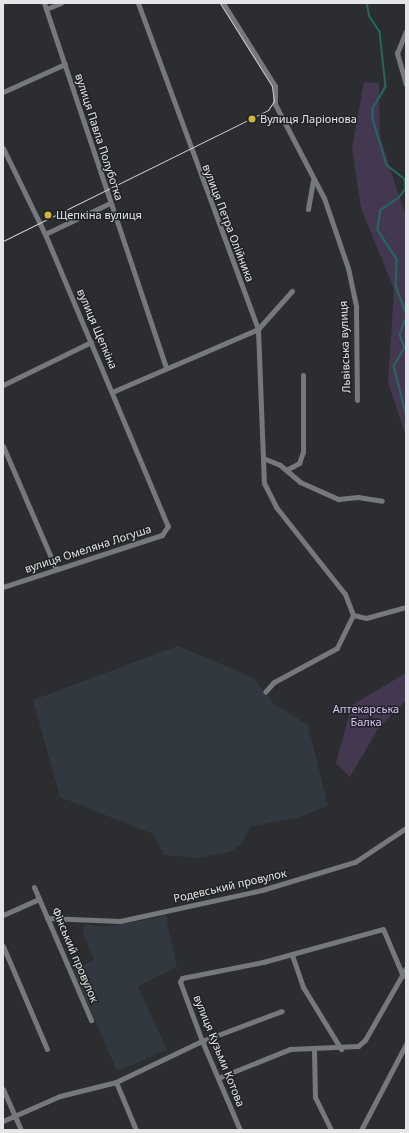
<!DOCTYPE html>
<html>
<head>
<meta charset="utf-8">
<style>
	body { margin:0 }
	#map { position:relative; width:409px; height:1133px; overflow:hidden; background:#2b2d30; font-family:"Noto Sans",sans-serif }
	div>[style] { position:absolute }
	.built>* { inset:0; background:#31383f }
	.green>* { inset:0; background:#443750 }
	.stream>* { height:1.5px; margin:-0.75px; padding:0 0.75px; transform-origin:0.75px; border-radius:0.75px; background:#246862 }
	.minor>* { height:5px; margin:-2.5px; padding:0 2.5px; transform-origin:2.5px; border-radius:2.5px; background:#76797c }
	.tram>* { height:1px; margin:-0.5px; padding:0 0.5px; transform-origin:0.5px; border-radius:0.5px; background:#cbcdce }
	.dots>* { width:11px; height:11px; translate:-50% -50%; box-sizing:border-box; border:2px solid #212426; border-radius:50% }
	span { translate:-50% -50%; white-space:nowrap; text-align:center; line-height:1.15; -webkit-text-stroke:3px #212426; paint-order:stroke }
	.poi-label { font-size:11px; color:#e3e5e6 }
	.left { translate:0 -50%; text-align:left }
	.street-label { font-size:11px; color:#e3e5e6 }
	.park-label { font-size:11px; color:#dcc1f7 }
	.frame { position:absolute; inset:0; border:4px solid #e3e5e6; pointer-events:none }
</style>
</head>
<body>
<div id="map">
	<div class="built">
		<i style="clip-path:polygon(178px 646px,254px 678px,274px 704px,308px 725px,328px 806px,296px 818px,250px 827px,242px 844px,230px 852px,197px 858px,164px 855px,153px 834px,60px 797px,33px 700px)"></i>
		<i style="clip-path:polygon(166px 916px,177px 967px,138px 986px,167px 1050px,117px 1071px,73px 970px,94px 960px,83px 933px,84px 924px,106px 927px)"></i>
	</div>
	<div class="green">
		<i style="clip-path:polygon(364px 82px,379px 83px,380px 137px,406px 217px,406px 437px,388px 382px,394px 289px,361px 208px,352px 148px)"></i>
		<i style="clip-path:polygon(406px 673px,406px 700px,378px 729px,350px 777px,336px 763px,352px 705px)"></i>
	</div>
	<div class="stream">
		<i style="left:367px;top:3px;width:14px;rotate:78deg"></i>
		<i style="left:370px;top:17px;width:18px;rotate:56deg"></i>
		<i style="left:380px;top:32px;width:55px;rotate:83.8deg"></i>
		<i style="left:386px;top:87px;width:26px;rotate:121deg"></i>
		<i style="left:373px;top:109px;width:10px;rotate:90deg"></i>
		<i style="left:373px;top:119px;width:48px;rotate:73.1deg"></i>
		<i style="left:387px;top:165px;width:23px;rotate:38deg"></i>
		<i style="left:405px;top:179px;width:10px;rotate:84deg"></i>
		<i style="left:406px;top:189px;width:11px;rotate:128deg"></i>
		<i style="left:399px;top:198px;width:22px;rotate:146deg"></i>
		<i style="left:381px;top:210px;width:20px;rotate:99deg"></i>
		<i style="left:378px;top:230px;width:35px;rotate:57deg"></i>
		<i style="left:397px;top:259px;width:27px;rotate:92deg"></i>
		<i style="left:396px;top:286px;width:28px;rotate:69deg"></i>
		<i style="left:406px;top:319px;width:17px;rotate:111deg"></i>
		<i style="left:400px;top:335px;width:14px;rotate:69deg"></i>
		<i style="left:405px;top:348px;width:21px;rotate:121deg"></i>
		<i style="left:394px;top:366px;width:49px;rotate:75.7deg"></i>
	</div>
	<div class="minor">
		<i style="left:44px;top:3px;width:384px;rotate:71.5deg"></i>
		<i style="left:138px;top:3px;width:347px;rotate:69.8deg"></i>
		<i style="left:258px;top:329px;width:154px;rotate:87.8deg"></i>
		<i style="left:264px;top:483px;width:27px;rotate:63deg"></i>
		<i style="left:276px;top:507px;width:111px;rotate:51.6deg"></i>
		<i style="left:345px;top:594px;width:22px;rotate:69deg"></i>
		<i style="left:353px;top:615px;width:37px;rotate:116deg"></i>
		<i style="left:337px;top:648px;width:72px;rotate:151.6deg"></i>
		<i style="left:274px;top:682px;width:13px;rotate:132deg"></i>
		<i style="left:223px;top:3px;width:98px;rotate:57.9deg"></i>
		<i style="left:275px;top:86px;width:18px;rotate:90deg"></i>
		<i style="left:275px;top:104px;width:106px;rotate:62.5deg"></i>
		<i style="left:324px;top:198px;width:74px;rotate:71.1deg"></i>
		<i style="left:348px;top:268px;width:40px;rotate:78deg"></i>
		<i style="left:356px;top:307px;width:93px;rotate:89.4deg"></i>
		<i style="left:46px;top:9px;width:16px;rotate:-22deg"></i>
		<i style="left:406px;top:31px;width:24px;rotate:112deg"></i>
		<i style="left:397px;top:53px;width:32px;rotate:74deg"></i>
		<i style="left:3px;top:92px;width:68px;rotate:-24.3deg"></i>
		<i style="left:3px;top:148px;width:96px;rotate:64deg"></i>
		<i style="left:45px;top:234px;width:317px;rotate:67.2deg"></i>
		<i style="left:168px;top:526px;width:11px;rotate:124deg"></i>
		<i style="left:162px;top:535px;width:167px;rotate:161.9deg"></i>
		<i style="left:308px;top:209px;width:29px;rotate:-80deg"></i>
		<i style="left:45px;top:234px;width:72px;rotate:-25.5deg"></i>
		<i style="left:3px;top:385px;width:98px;rotate:-26deg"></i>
		<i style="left:112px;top:392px;width:159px;rotate:-23.3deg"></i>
		<i style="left:258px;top:329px;width:51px;rotate:-48.2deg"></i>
		<i style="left:3px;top:446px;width:134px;rotate:66.7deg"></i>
		<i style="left:263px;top:458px;width:18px;rotate:22deg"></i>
		<i style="left:280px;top:465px;width:26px;rotate:40deg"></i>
		<i style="left:300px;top:482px;width:42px;rotate:24.1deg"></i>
		<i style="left:338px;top:499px;width:20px;rotate:-6deg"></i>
		<i style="left:358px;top:497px;width:24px;rotate:9deg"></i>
		<i style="left:286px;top:470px;width:15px;rotate:-28deg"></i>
		<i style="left:299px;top:463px;width:12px;rotate:-70deg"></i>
		<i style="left:303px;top:452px;width:77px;rotate:-90deg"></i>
		<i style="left:353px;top:615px;width:13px;rotate:13deg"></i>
		<i style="left:366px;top:618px;width:41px;rotate:-15.4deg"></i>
		<i style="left:34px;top:887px;width:145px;rotate:66.8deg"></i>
		<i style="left:3px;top:915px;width:39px;rotate:-24deg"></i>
		<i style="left:47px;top:918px;width:73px;rotate:2.4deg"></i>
		<i style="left:120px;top:921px;width:145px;rotate:-12.3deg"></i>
		<i style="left:262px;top:890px;width:97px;rotate:-16.8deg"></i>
		<i style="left:355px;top:862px;width:61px;rotate:-33.7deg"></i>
		<i style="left:3px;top:946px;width:112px;rotate:66.9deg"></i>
		<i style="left:292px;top:955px;width:34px;rotate:71deg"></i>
		<i style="left:303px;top:987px;width:73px;rotate:58.5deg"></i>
		<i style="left:314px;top:1050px;width:47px;rotate:88.8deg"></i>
		<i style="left:315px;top:1097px;width:37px;rotate:64deg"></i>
		<i style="left:218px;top:1078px;width:78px;rotate:-21.9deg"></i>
		<i style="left:290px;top:1049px;width:68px;rotate:-2.5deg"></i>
		<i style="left:358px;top:1046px;width:9px;rotate:-41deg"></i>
		<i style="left:365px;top:1040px;width:83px;rotate:-60.3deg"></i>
		<i style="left:116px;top:1082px;width:52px;rotate:67.4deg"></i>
		<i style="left:3px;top:1089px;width:45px;rotate:66.3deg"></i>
		<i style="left:3px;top:1121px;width:62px;rotate:-23.7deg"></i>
		<i style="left:60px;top:1096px;width:58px;rotate:-14deg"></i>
		<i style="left:116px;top:1082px;width:95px;rotate:-25.5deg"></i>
		<i style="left:202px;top:1041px;width:85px;rotate:-20.6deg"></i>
		<i style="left:240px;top:1130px;width:97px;rotate:-113.1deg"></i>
		<i style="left:202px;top:1041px;width:63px;rotate:-110.4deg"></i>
		<i style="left:180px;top:982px;width:4px;rotate:-63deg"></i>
		<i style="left:182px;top:978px;width:83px;rotate:-11.2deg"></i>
		<i style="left:263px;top:962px;width:124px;rotate:-15.4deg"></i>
		<i style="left:383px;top:929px;width:51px;rotate:66.9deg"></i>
		<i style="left:361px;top:1130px;width:97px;rotate:-62.4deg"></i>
	</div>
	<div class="tram">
		<i style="left:3px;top:241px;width:296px;rotate:-26.3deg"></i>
		<i style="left:268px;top:110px;width:11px;rotate:-56deg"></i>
		<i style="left:274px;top:101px;width:15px;rotate:-98deg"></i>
		<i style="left:272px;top:86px;width:98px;rotate:-122.1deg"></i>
	</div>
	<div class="dots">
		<i style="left:252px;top:119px;background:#d2b736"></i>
		<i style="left:48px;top:215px;background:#d2b736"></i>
	</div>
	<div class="poi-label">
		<span class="left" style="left:260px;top:119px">Вулиця Ларіонова</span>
		<span class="left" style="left:56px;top:215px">Щепкіна вулиця</span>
	</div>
	<div class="street-label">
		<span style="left:99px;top:137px;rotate:72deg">вулиця Павла Полуботка</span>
		<span style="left:228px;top:223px;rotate:69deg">вулиця Петра Олійника</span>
		<span style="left:97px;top:329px;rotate:67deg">вулиця Щепкіна</span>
		<span style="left:345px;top:347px;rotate:-92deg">Львівська вулиця</span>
		<span style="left:88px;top:549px;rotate:-18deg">вулиця Омеляна Логуша</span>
		<span style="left:230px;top:886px;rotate:-13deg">Родевський провулок</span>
		<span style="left:75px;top:955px;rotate:67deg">Фінський провулок</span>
		<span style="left:219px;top:1051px;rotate:68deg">вулиця Кузьми Котова</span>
	</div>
	<div class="park-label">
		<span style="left:366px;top:716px">Аптекарська<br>Балка</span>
	</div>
	<div class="frame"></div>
</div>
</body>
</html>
